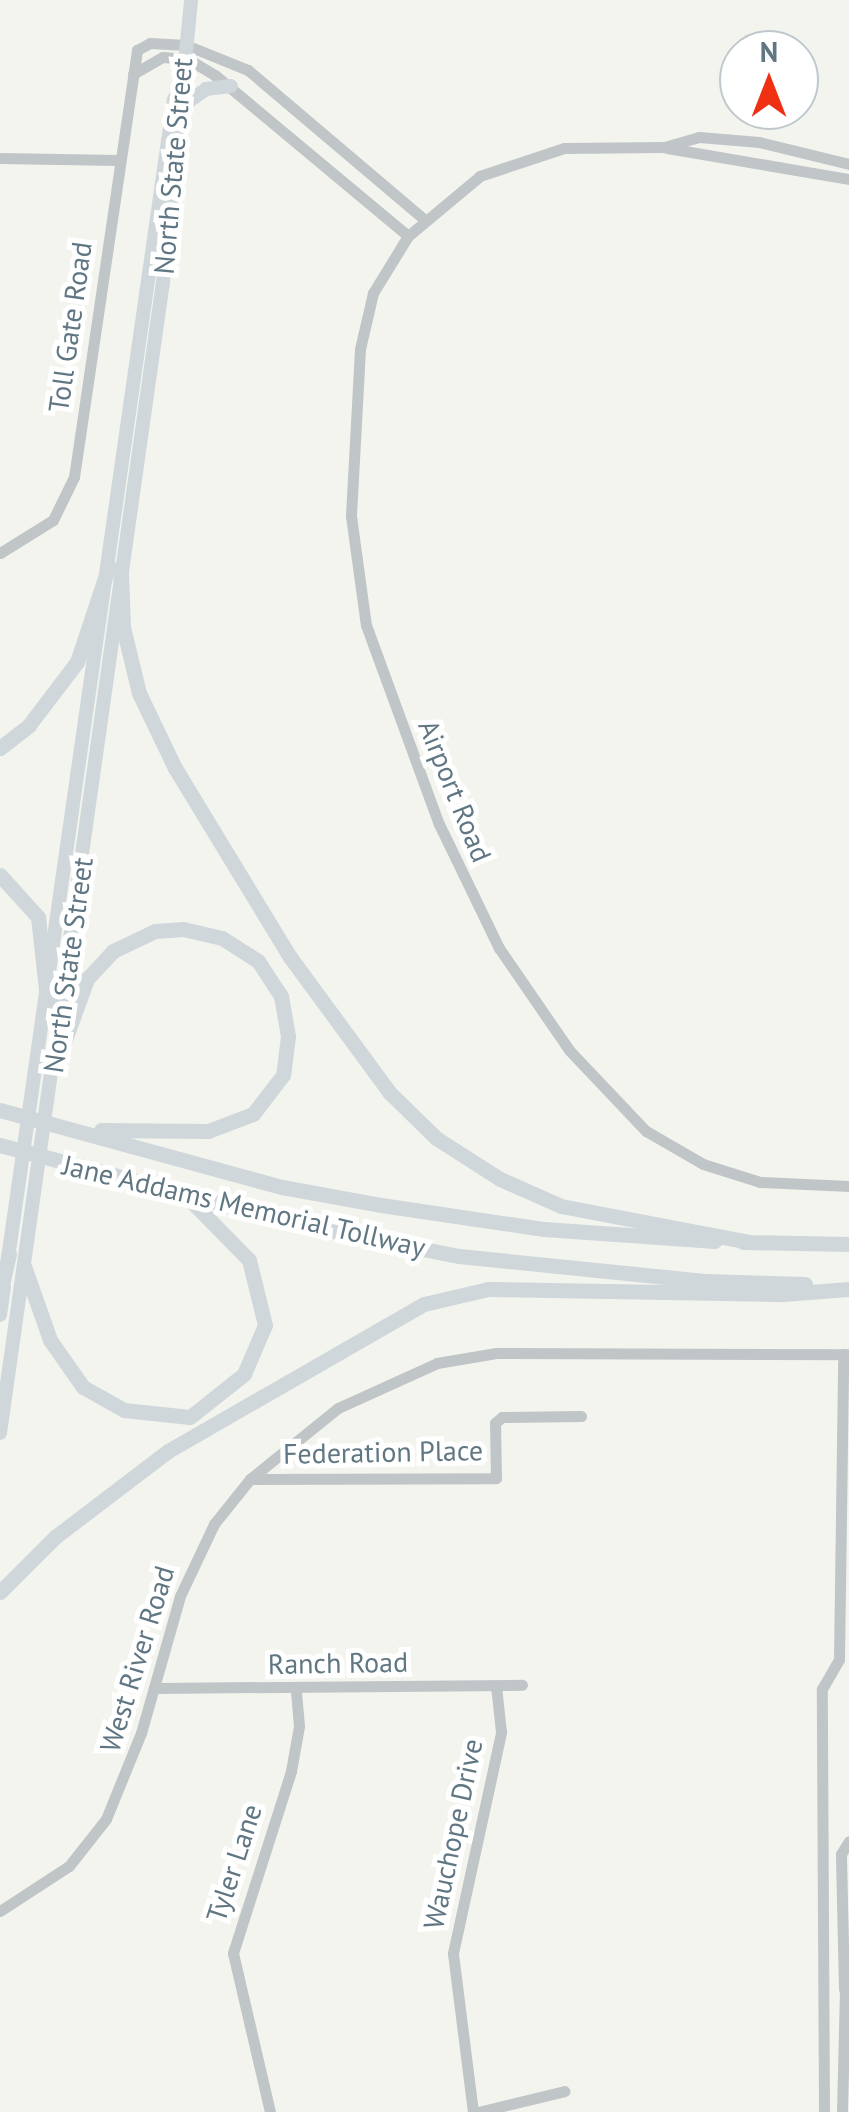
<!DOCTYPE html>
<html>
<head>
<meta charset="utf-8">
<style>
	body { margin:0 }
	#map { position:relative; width:849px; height:2112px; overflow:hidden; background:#f4f4ef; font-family:"PT Sans",sans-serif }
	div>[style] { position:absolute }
	.minor>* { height:11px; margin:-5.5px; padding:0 5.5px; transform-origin:5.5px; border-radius:5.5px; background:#c0c5c8 }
	.major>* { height:14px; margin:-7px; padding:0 7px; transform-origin:7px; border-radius:7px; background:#d0d7da }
	.highway>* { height:15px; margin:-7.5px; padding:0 7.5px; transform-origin:7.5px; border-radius:7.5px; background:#d0d7da }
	span { translate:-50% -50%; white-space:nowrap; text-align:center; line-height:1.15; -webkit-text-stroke:10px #fff; paint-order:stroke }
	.street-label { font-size:28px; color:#607783 }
	.north { position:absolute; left:719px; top:30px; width:100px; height:100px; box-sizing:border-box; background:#fff; border:2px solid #bfc9cd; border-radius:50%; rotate:0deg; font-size:28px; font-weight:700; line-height:40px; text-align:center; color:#607783 }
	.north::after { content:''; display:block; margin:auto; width:35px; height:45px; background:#f03013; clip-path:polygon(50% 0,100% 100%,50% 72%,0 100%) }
</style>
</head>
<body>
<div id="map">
	<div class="minor">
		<i style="left:133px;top:74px;width:34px;rotate:-30deg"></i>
		<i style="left:163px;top:57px;width:25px;rotate:5deg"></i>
		<i style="left:188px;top:59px;width:31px;rotate:31deg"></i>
		<i style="left:215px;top:75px;width:251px;rotate:39.8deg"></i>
		<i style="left:667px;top:148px;width:185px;rotate:9.7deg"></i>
		<i style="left:0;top:158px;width:118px;rotate:1deg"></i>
		<i style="left:849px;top:164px;width:93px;rotate:-166.3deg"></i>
		<i style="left:759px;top:142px;width:60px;rotate:-175.2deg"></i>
		<i style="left:699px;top:137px;width:37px;rotate:164deg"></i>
		<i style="left:663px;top:147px;width:99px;rotate:179.4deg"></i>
		<i style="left:564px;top:148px;width:89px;rotate:161.6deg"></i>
		<i style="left:480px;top:176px;width:94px;rotate:140.2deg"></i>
		<i style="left:408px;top:236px;width:67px;rotate:121.6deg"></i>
		<i style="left:373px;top:293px;width:57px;rotate:103.1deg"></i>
		<i style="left:360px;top:349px;width:167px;rotate:93.1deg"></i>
		<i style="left:351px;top:516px;width:110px;rotate:82.2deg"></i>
		<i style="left:366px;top:625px;width:212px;rotate:69.9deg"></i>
		<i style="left:439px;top:824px;width:138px;rotate:64.2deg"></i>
		<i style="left:499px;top:948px;width:124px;rotate:55.5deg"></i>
		<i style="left:569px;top:1050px;width:112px;rotate:46.5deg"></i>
		<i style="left:646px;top:1131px;width:66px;rotate:30.1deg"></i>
		<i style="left:703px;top:1164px;width:60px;rotate:17.5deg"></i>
		<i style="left:760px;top:1182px;width:89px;rotate:2.6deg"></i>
		<i style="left:0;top:553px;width:62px;rotate:-31.9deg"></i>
		<i style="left:53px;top:520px;width:48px;rotate:-64deg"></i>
		<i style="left:74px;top:477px;width:432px;rotate:-81.6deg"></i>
		<i style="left:137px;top:50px;width:15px;rotate:-28deg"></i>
		<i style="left:150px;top:43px;width:36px;rotate:3deg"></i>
		<i style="left:186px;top:45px;width:67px;rotate:22deg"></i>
		<i style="left:248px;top:70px;width:231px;rotate:40.3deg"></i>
		<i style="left:250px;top:1479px;width:246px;rotate:-0.2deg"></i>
		<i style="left:496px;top:1478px;width:55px;rotate:-91deg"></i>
		<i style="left:495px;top:1423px;width:9px;rotate:-41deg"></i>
		<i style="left:502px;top:1417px;width:79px;rotate:-0.7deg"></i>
		<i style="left:155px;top:1688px;width:367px;rotate:-0.5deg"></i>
		<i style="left:0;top:1911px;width:82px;rotate:-33.1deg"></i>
		<i style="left:69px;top:1866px;width:60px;rotate:-51.8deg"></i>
		<i style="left:106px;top:1819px;width:93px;rotate:-67.9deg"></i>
		<i style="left:141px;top:1733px;width:142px;rotate:-74.1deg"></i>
		<i style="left:180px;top:1596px;width:80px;rotate:-64.7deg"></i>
		<i style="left:214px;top:1524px;width:58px;rotate:-51.3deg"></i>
		<i style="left:250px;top:1479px;width:113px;rotate:-38.9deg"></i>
		<i style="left:338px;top:1408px;width:109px;rotate:-24.4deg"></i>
		<i style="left:437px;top:1363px;width:60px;rotate:-9.6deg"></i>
		<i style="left:496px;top:1353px;width:353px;rotate:0.2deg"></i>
		<i style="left:844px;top:1989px;width:135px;rotate:-91.3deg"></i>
		<i style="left:841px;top:1854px;width:15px;rotate:-58deg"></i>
		<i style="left:270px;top:2112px;width:163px;rotate:-103.1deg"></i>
		<i style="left:233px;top:1953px;width:191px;rotate:-72.3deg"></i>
		<i style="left:291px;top:1771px;width:46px;rotate:-79.9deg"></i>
		<i style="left:299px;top:1726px;width:38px;rotate:-95deg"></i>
		<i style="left:473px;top:2112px;width:160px;rotate:-97.2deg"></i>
		<i style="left:453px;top:1953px;width:226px;rotate:-77.7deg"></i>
		<i style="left:501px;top:1732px;width:46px;rotate:-96.2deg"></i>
		<i style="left:478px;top:2112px;width:89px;rotate:-13.6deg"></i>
		<i style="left:824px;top:2112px;width:423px;rotate:-90.3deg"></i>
		<i style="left:822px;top:1689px;width:34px;rotate:-60deg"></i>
		<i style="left:839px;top:1659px;width:305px;rotate:-89.2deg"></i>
		<i style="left:842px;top:2112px;width:125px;rotate:-88.6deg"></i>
	</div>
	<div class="major">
		<i style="left:182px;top:106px;width:29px;rotate:-35deg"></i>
		<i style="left:206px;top:89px;width:25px;rotate:-7deg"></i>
		<i style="left:7px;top:1265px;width:1178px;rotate:-81.85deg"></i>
		<i style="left:0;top:1315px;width:28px;rotate:-82deg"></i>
		<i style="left:0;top:1433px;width:1162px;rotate:-81.94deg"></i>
		<i style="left:163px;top:282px;width:283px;rotate:-84.3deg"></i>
	</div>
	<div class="highway">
		<i style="left:121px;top:574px;width:53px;rotate:87.8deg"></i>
		<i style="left:123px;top:627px;width:68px;rotate:76.4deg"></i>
		<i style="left:139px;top:693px;width:83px;rotate:64.4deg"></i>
		<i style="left:175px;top:768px;width:221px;rotate:58.7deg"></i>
		<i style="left:290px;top:957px;width:167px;rotate:53.7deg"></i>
		<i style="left:389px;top:1092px;width:66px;rotate:44.4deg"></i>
		<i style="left:436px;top:1138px;width:76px;rotate:32.6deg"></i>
		<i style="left:500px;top:1179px;width:67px;rotate:23.9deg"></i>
		<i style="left:561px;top:1206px;width:191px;rotate:10.8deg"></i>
		<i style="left:0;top:748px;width:37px;rotate:-38deg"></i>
		<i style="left:29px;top:725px;width:79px;rotate:-52.7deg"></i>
		<i style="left:77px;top:662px;width:101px;rotate:-71.6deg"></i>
		<i style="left:0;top:875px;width:57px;rotate:47.9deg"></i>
		<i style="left:38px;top:917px;width:91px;rotate:83.7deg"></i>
		<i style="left:55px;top:1067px;width:94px;rotate:-70deg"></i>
		<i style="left:87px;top:979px;width:38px;rotate:-47deg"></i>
		<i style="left:113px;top:951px;width:47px;rotate:-25.5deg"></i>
		<i style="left:155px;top:931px;width:28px;rotate:-4deg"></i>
		<i style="left:183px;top:929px;width:40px;rotate:13deg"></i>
		<i style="left:222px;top:938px;width:43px;rotate:32.6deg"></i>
		<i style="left:258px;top:961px;width:42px;rotate:56.7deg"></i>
		<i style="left:281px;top:996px;width:41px;rotate:80.1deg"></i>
		<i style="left:288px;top:1036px;width:39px;rotate:97deg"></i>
		<i style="left:283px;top:1075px;width:49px;rotate:127.6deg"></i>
		<i style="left:253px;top:1114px;width:48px;rotate:159.3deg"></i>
		<i style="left:208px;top:1131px;width:107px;rotate:-179.5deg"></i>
		<i style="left:0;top:1110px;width:292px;rotate:15.3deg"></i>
		<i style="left:282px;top:1187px;width:101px;rotate:10.3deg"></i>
		<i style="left:381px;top:1205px;width:165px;rotate:8.4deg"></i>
		<i style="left:544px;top:1229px;width:171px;rotate:4deg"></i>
		<i style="left:0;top:1145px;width:318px;rotate:14.8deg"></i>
		<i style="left:307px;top:1226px;width:155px;rotate:11.2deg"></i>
		<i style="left:459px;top:1256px;width:247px;rotate:5.8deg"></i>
		<i style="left:705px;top:1281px;width:100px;rotate:1.7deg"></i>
		<i style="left:743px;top:1242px;width:106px;rotate:1.1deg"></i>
		<i style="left:24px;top:1266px;width:78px;rotate:70.6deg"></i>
		<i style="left:50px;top:1340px;width:57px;rotate:54.9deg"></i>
		<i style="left:83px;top:1387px;width:47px;rotate:29.3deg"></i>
		<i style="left:124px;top:1410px;width:66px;rotate:6.1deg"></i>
		<i style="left:190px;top:1417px;width:69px;rotate:-38.5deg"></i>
		<i style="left:244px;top:1374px;width:53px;rotate:-66.8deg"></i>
		<i style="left:265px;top:1325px;width:67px;rotate:-103.8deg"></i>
		<i style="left:249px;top:1260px;width:84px;rotate:-134.5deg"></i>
		<i style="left:0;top:1294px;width:41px;rotate:-77.3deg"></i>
		<i style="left:0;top:1592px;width:78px;rotate:-45deg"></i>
		<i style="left:55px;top:1537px;width:142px;rotate:-37.3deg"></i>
		<i style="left:168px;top:1451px;width:295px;rotate:-29.9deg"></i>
		<i style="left:424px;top:1304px;width:66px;rotate:-13.2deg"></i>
		<i style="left:488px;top:1289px;width:295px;rotate:1deg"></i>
		<i style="left:783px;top:1294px;width:66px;rotate:-4.3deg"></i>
	</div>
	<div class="street-label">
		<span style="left:173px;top:166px;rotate:-85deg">North State Street</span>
		<span style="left:70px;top:327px;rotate:-82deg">Toll Gate Road</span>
		<span style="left:455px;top:791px;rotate:68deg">Airport Road</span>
		<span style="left:68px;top:965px;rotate:-82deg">North State Street</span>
		<span style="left:244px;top:1206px;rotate:13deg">Jane Addams Memorial Tollway</span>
		<span style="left:383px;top:1452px;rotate:-1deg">Federation Place</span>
		<span style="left:137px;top:1659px;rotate:-73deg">West River Road</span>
		<span style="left:338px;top:1663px;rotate:-1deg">Ranch Road</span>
		<span style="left:453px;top:1834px;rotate:-78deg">Wauchope Drive</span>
		<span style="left:234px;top:1863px;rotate:-72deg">Tyler Lane</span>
	</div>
	<div class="north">N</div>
</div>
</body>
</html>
